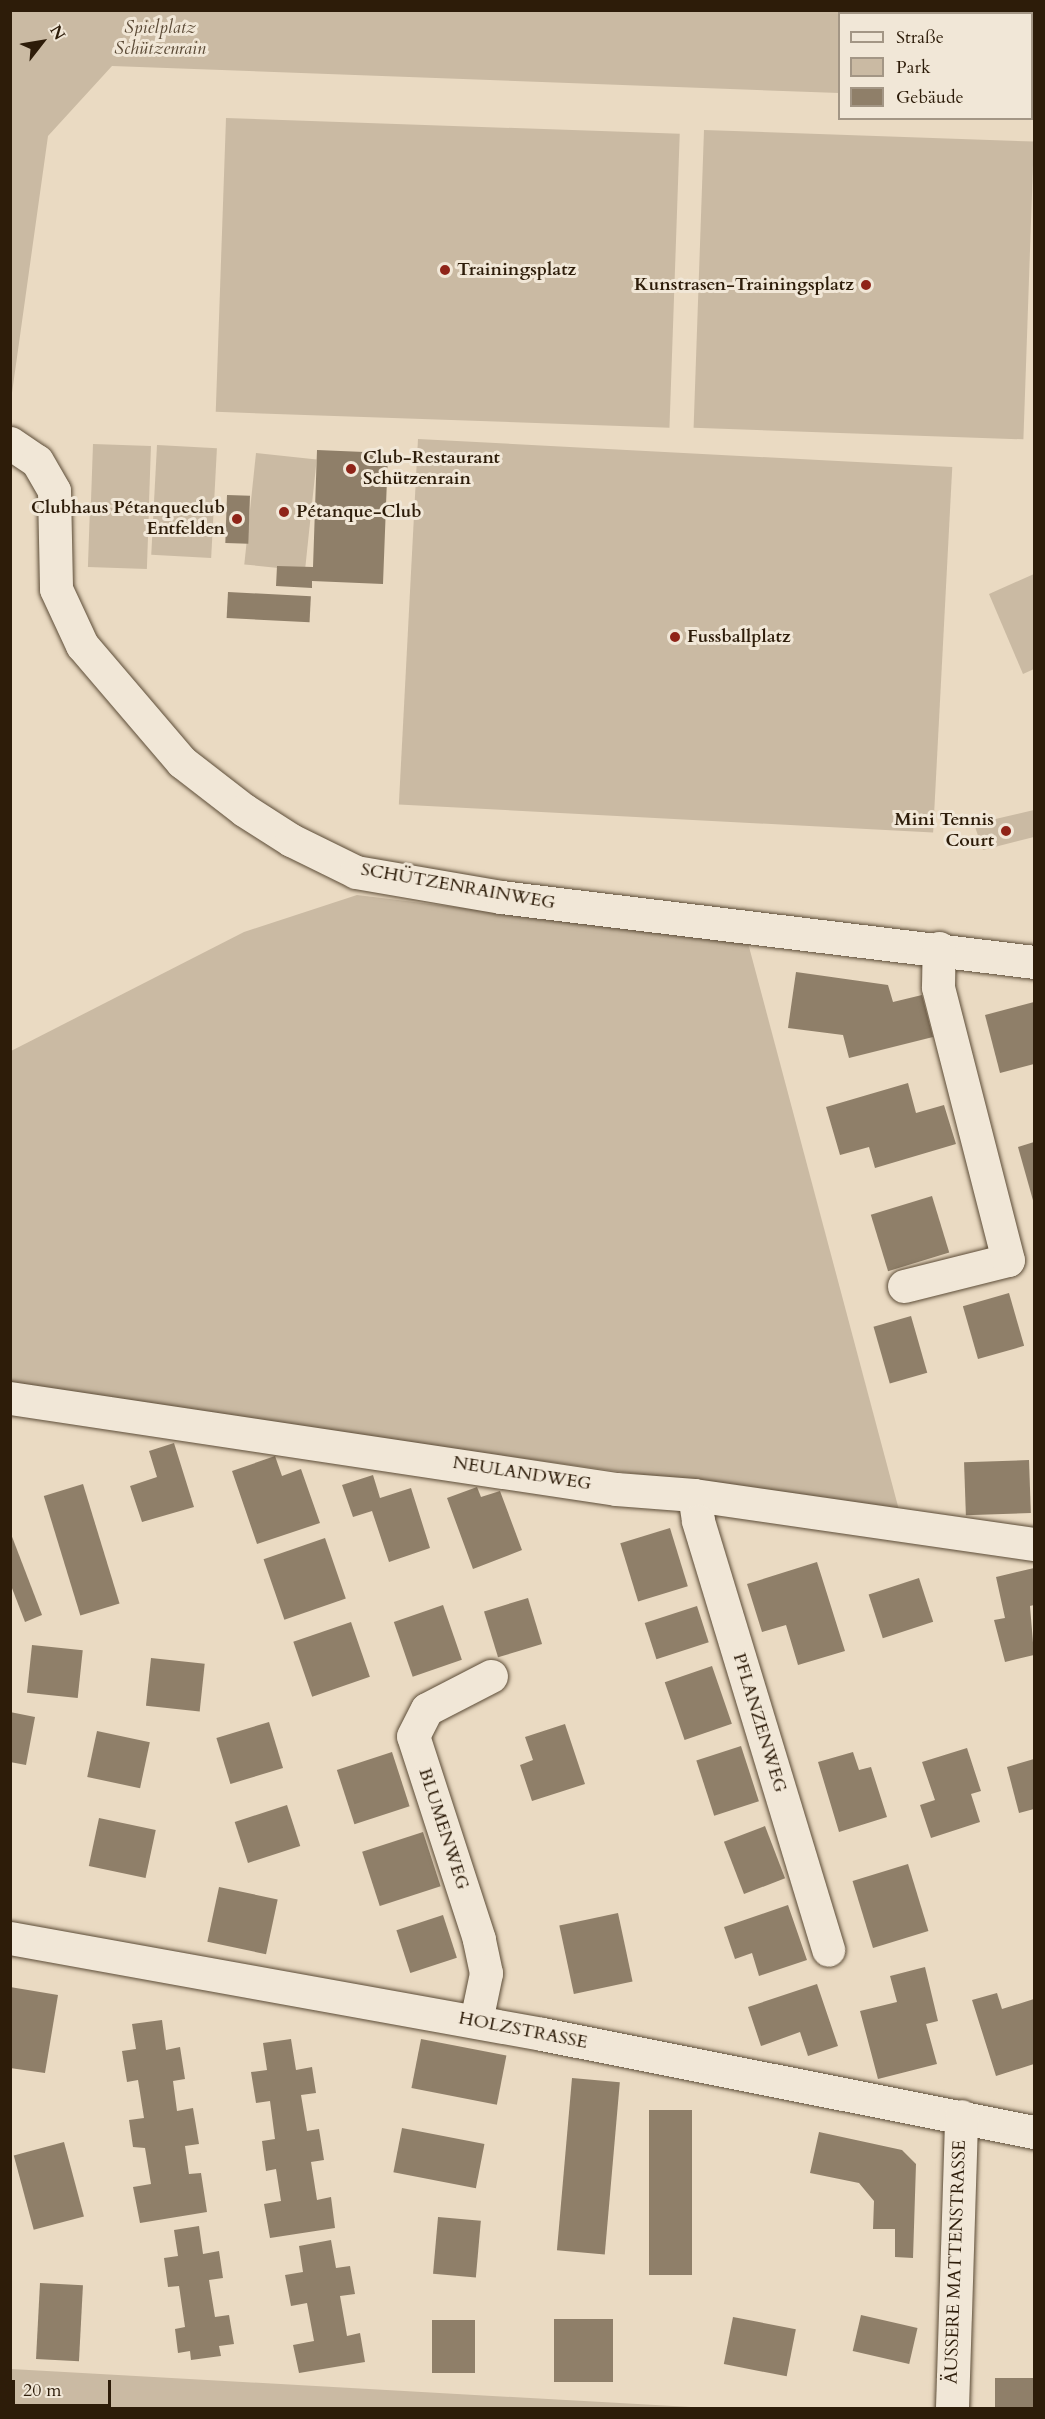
<!DOCTYPE html>
<html>
<head>
<meta charset="utf-8">
<style>
	body { margin:0 }
	#map { position:relative; width:1045px; height:2419px; overflow:hidden; background:#eadac2; font-family:Cardo,serif }
	div>[style] { position:absolute }
	.green>* { inset:0; background:#cabaa3; transform-origin:0 0 }
	.building>* { inset:0; background:#8f7f69; transform-origin:0 0 }
	.roads { filter:drop-shadow(0 0 2px #5c4c37) drop-shadow(0 0 2px #5c4c37) }
	.minor>* { height:33px; margin:-16.5px; padding:0 16.5px; transform-origin:16.5px; border-radius:16.5px; background:#f1e7d7 }
	.dots>* { width:16px; height:16px; translate:-50% -50%; box-sizing:border-box; border:3px solid #f1e7d7; border-radius:50% }
	span { translate:-50% -50%; white-space:nowrap; text-align:center; line-height:1.15; -webkit-text-stroke:6px #f1e7d7; paint-order:stroke }
	.park-label { font-size:18px; color:#5c4b37; font-style:italic }
	.poi-label { font-size:18px; color:#2d1c09; font-weight:700 }
	.left { translate:0 -50%; text-align:left }
	.right { translate:-100% -50%; text-align:right }
	.street-label { font-size:18px; color:#2d1c09 }
	.frame { position:absolute; inset:0; border:12px solid #2d1c09; pointer-events:none }
	.legend { position:absolute; left:838px; top:12px; width:195px; height:108px; box-sizing:border-box; background:#f1e7d7; border:2px solid #a39685; margin:0; padding:8px 10px; list-style:none; font-size:18px; color:#2d1c09 }
	.legend li { display:flex; align-items:center; gap:12px; height:30px }
	.legend b { width:30px; border:2px solid #a39685 }
	.north { position:absolute; left:12px; top:12px; width:60px; height:60px; -webkit-text-stroke:4px #f1e7d7; paint-order:stroke; rotate:59deg; font-size:16px; font-weight:700; line-height:24px; text-align:center; color:#2d1c09 }
	.north::after { content:''; display:block; margin:auto; width:21px; height:27px; background:#2d1c09; clip-path:polygon(50% 0,100% 100%,50% 72%,0 100%) }
	.scale { position:absolute; left:12px; top:2380px; width:99px; height:27px; box-sizing:border-box; border:3px solid #2d1c09; border-top:0; padding-left:8px; font-size:18px; line-height:21px; white-space:nowrap; color:#2d1c09; -webkit-text-stroke:4px #f1e7d7; paint-order:stroke }
</style>
</head>
<body>
<div id="map">
	<div class="green">
		<i style="clip-path:polygon(11px 10px,1034px 11px,1034px 100px,1032px 14px,840px 14px,839px 93px,112px 66px,48px 136px,11px 400px)"></i>
		<i style="left:226px;top:118px;width:454px;height:294px;rotate:2deg"></i>
		<i style="left:704px;top:130px;width:330px;height:298px;rotate:2deg"></i>
		<i style="left:418px;top:439px;width:535px;height:366px;rotate:3deg"></i>
		<i style="left:93px;top:444px;width:58px;height:60px;rotate:2deg"></i>
		<i style="left:157px;top:445px;width:60px;height:110px;rotate:3deg"></i>
		<i style="left:256px;top:453px;width:61px;height:112px;rotate:6deg"></i>
		<i style="left:90px;top:507px;width:59px;height:60px;rotate:2deg"></i>
		<i style="clip-path:polygon(1034px 574px,1034px 669px,1023px 674px,989px 594px)"></i>
		<i style="clip-path:polygon(1034px 810px,1034px 837px,983px 850px,974px 824px)"></i>
		<i style="clip-path:polygon(357px 895px,748px 943px,899px 1510px,11px 1388px,11px 1051px,244px 932px)"></i>
		<i style="clip-path:polygon(10px 2369px,11px 2369px,709px 2408px,11px 2408px)"></i>
	</div>
	<div class="building">
		<i style="clip-path:polygon(317px 450px,388px 453px,383px 584px,312px 581px,312px 588px,276px 586px,277px 566px,313px 567px)"></i>
		<i style="left:227px;top:495px;width:23px;height:48px;rotate:2deg"></i>
		<i style="left:228px;top:592px;width:83px;height:26px;rotate:3deg"></i>
		<i style="clip-path:polygon(796px 972px,888px 985px,893px 1002px,922px 995px,933px 1037px,849px 1058px,843px 1035px,788px 1028px)"></i>
		<i style="clip-path:polygon(1034px 1002px,1034px 1064px,1000px 1073px,985px 1015px)"></i>
		<i style="clip-path:polygon(908px 1083px,916px 1113px,944px 1105px,956px 1144px,875px 1168px,869px 1147px,840px 1155px,826px 1107px)"></i>
		<i style="clip-path:polygon(1034px 1142px,1034px 1204px,1018px 1147px)"></i>
		<i style="left:932px;top:1196px;width:59px;height:64px;rotate:73deg"></i>
		<i style="left:1009px;top:1293px;width:55px;height:48px;rotate:74deg"></i>
		<i style="left:911px;top:1316px;width:59px;height:39px;rotate:74deg"></i>
		<i style="clip-path:polygon(174px 1443px,194px 1507px,142px 1522px,130px 1486px,157px 1477px,149px 1451px)"></i>
		<i style="clip-path:polygon(275px 1456px,282px 1476px,301px 1469px,320px 1523px,257px 1544px,232px 1471px)"></i>
		<i style="left:1029px;top:1460px;width:53px;height:65px;rotate:88deg"></i>
		<i style="clip-path:polygon(373px 1475px,380px 1498px,411px 1488px,430px 1548px,389px 1562px,372px 1511px,353px 1517px,342px 1485px)"></i>
		<i style="left:83px;top:1484px;width:125px;height:41px;rotate:73deg"></i>
		<i style="clip-path:polygon(477px 1487px,481px 1497px,500px 1491px,522px 1550px,473px 1569px,447px 1498px)"></i>
		<i style="left:670px;top:1528px;width:61px;height:52px;rotate:73deg"></i>
		<i style="clip-path:polygon(11px 1534px,42px 1615px,25px 1622px,10px 1583px)"></i>
		<i style="left:325px;top:1538px;width:64px;height:65px;rotate:71deg"></i>
		<i style="clip-path:polygon(817px 1562px,845px 1651px,798px 1665px,786px 1625px,762px 1632px,747px 1584px)"></i>
		<i style="clip-path:polygon(1034px 1568px,1034px 1605px,1030px 1606px,1034px 1655px,1005px 1662px,994px 1620px,1005px 1618px,996px 1577px)"></i>
		<i style="left:919px;top:1578px;width:46px;height:53px;rotate:72deg"></i>
		<i style="left:528px;top:1598px;width:48px;height:46px;rotate:73deg"></i>
		<i style="left:443px;top:1605px;width:58px;height:52px;rotate:71deg"></i>
		<i style="left:697px;top:1606px;width:38px;height:55px;rotate:72deg"></i>
		<i style="left:351px;top:1622px;width:58px;height:61px;rotate:71deg"></i>
		<i style="left:32px;top:1645px;width:51px;height:48px;rotate:6deg"></i>
		<i style="left:151px;top:1658px;width:54px;height:48px;rotate:6deg"></i>
		<i style="left:712px;top:1666px;width:61px;height:50px;rotate:71deg"></i>
		<i style="clip-path:polygon(10px 1712px,35px 1717px,26px 1765px,10px 1762px)"></i>
		<i style="left:269px;top:1722px;width:48px;height:55px;rotate:73deg"></i>
		<i style="clip-path:polygon(565px 1724px,585px 1784px,532px 1801px,520px 1765px,533px 1760px,525px 1737px)"></i>
		<i style="left:97px;top:1731px;width:54px;height:47px;rotate:12deg"></i>
		<i style="left:741px;top:1746px;width:58px;height:47px;rotate:72deg"></i>
		<i style="clip-path:polygon(967px 1748px,981px 1791px,971px 1794px,980px 1822px,931px 1838px,920px 1805px,935px 1800px,922px 1762px)"></i>
		<i style="left:392px;top:1752px;width:57px;height:58px;rotate:72deg"></i>
		<i style="clip-path:polygon(853px 1752px,859px 1770px,871px 1767px,887px 1817px,839px 1832px,818px 1762px)"></i>
		<i style="clip-path:polygon(1034px 1759px,1034px 1809px,1019px 1813px,1007px 1767px)"></i>
		<i style="left:287px;top:1805px;width:43px;height:55px;rotate:72deg"></i>
		<i style="left:99px;top:1818px;width:58px;height:49px;rotate:12deg"></i>
		<i style="left:765px;top:1826px;width:56px;height:44px;rotate:69deg"></i>
		<i style="left:423px;top:1832px;width:57px;height:64px;rotate:72deg"></i>
		<i style="left:908px;top:1864px;width:70px;height:58px;rotate:73deg"></i>
		<i style="left:219px;top:1887px;width:60px;height:56px;rotate:12deg"></i>
		<i style="clip-path:polygon(788px 1905px,807px 1960px,759px 1976px,752px 1953px,735px 1959px,724px 1927px)"></i>
		<i style="left:618px;top:1913px;width:70px;height:60px;rotate:78deg"></i>
		<i style="left:443px;top:1915px;width:45px;height:49px;rotate:72deg"></i>
		<i style="clip-path:polygon(925px 1967px,938px 2021px,926px 2024px,937px 2064px,878px 2079px,860px 2011px,897px 2002px,890px 1976px)"></i>
		<i style="clip-path:polygon(817px 1984px,838px 2046px,808px 2056px,800px 2032px,761px 2046px,748px 2007px)"></i>
		<i style="clip-path:polygon(10px 1987px,58px 1995px,45px 2073px,10px 2068px)"></i>
		<i style="clip-path:polygon(997px 1993px,1002px 2009px,1034px 1999px,1034px 2064px,996px 2076px,972px 2000px)"></i>
		<i style="clip-path:polygon(162px 2020px,166px 2050px,180px 2047px,185px 2079px,173px 2081px,177px 2111px,193px 2108px,199px 2144px,185px 2146px,189px 2174px,201px 2173px,207px 2212px,140px 2223px,133px 2187px,151px 2184px,145px 2148px,133px 2147px,129px 2120px,144px 2118px,138px 2080px,127px 2082px,122px 2051px,136px 2049px,132px 2024px)"></i>
		<i style="clip-path:polygon(291px 2039px,296px 2070px,312px 2067px,316px 2093px,301px 2095px,307px 2131px,319px 2129px,324px 2160px,311px 2162px,317px 2200px,331px 2197px,335px 2228px,270px 2238px,264px 2204px,281px 2201px,276px 2169px,266px 2171px,262px 2141px,275px 2139px,270px 2101px,256px 2103px,251px 2072px,267px 2070px,263px 2043px)"></i>
		<i style="left:421px;top:2039px;width:87px;height:50px;rotate:11deg"></i>
		<i style="left:572px;top:2078px;width:48px;height:173px;rotate:5deg"></i>
		<i style="left:649px;top:2110px;width:43px;height:165px"></i>
		<i style="left:402px;top:2128px;width:84px;height:45px;rotate:11deg"></i>
		<i style="clip-path:polygon(819px 2132px,902px 2150px,916px 2164px,913px 2258px,895px 2257px,895px 2229px,873px 2229px,874px 2201px,859px 2183px,810px 2173px)"></i>
		<i style="left:64px;top:2142px;width:77px;height:52px;rotate:75deg"></i>
		<i style="left:438px;top:2217px;width:43px;height:57px;rotate:5deg"></i>
		<i style="clip-path:polygon(199px 2226px,203px 2254px,219px 2251px,223px 2278px,209px 2280px,215px 2317px,229px 2315px,234px 2344px,219px 2346px,221px 2356px,191px 2360px,190px 2351px,178px 2353px,175px 2329px,185px 2327px,179px 2286px,168px 2287px,164px 2258px,178px 2256px,174px 2230px)"></i>
		<i style="clip-path:polygon(331px 2240px,336px 2268px,350px 2266px,355px 2294px,340px 2296px,347px 2336px,360px 2333px,365px 2362px,299px 2373px,293px 2345px,314px 2341px,307px 2303px,291px 2306px,285px 2275px,303px 2272px,299px 2246px)"></i>
		<i style="left:40px;top:2283px;width:43px;height:76px;rotate:3deg"></i>
		<i style="left:861px;top:2315px;width:58px;height:37px;rotate:13deg"></i>
		<i style="left:733px;top:2317px;width:64px;height:48px;rotate:11deg"></i>
		<i style="left:554px;top:2319px;width:59px;height:63px"></i>
		<i style="left:432px;top:2320px;width:43px;height:53px"></i>
		<i style="left:1034px;top:2378px;width:30px;height:39px;rotate:90deg"></i>
	</div>
	<div class="roads">
		<div class="minor">
			<i style="left:10px;top:443px;width:32px;rotate:34deg"></i>
			<i style="left:37px;top:461px;width:34px;rotate:60deg"></i>
			<i style="left:54px;top:491px;width:98px;rotate:88.8deg"></i>
			<i style="left:56px;top:589px;width:62px;rotate:65.1deg"></i>
			<i style="left:82px;top:645px;width:154px;rotate:49.5deg"></i>
			<i style="left:182px;top:762px;width:78px;rotate:37.7deg"></i>
			<i style="left:244px;top:810px;width:56px;rotate:32.6deg"></i>
			<i style="left:291px;top:840px;width:72px;rotate:26.2deg"></i>
			<i style="left:356px;top:872px;width:147px;rotate:9.8deg"></i>
			<i style="left:501px;top:897px;width:537px;rotate:6.95deg"></i>
			<i style="left:904px;top:1286px;width:107px;rotate:-14deg"></i>
			<i style="left:1008px;top:1260px;width:282px;rotate:-104.4deg"></i>
			<i style="left:938px;top:987px;width:39px;rotate:-89deg"></i>
			<i style="left:10px;top:1398px;width:613px;rotate:8.54deg"></i>
			<i style="left:616px;top:1489px;width:78px;rotate:4.4deg"></i>
			<i style="left:694px;top:1495px;width:344px;rotate:8.2deg"></i>
			<i style="left:694px;top:1495px;width:26px;rotate:81deg"></i>
			<i style="left:698px;top:1521px;width:448px;rotate:73.1deg"></i>
			<i style="left:10px;top:1938px;width:541px;rotate:10.23deg"></i>
			<i style="left:542px;top:2034px;width:502px;rotate:11.27deg"></i>
			<i style="left:476px;top:2021px;width:49px;rotate:-78.2deg"></i>
			<i style="left:486px;top:1973px;width:35px;rotate:-102deg"></i>
			<i style="left:479px;top:1939px;width:213px;rotate:-108deg"></i>
			<i style="left:413px;top:1736px;width:30px;rotate:-63deg"></i>
			<i style="left:427px;top:1709px;width:72px;rotate:-27.3deg"></i>
			<i style="left:952px;top:2408px;width:292px;rotate:-88.2deg"></i>
		</div>
	</div>
	<div class="dots">
		<i style="left:445px;top:270px;background:#8f2418"></i>
		<i style="left:866px;top:285px;background:#8f2418"></i>
		<i style="left:351px;top:469px;background:#8f2418"></i>
		<i style="left:284px;top:512px;background:#8f2418"></i>
		<i style="left:237px;top:519px;background:#8f2418"></i>
		<i style="left:675px;top:637px;background:#8f2418"></i>
		<i style="left:1006px;top:831px;background:#8f2418"></i>
	</div>
	<div class="park-label">
		<span style="left:160px;top:39px">Spielplatz<br>Schützenrain</span>
	</div>
	<div class="poi-label">
		<span class="left" style="left:457px;top:270px">Trainingsplatz</span>
		<span class="right" style="left:854px;top:285px">Kunstrasen-Trainingsplatz</span>
		<span class="left" style="left:363px;top:469px">Club-Restaurant<br>Schützenrain</span>
		<span class="right" style="left:225px;top:519px">Clubhaus Pétanqueclub<br>Entfelden</span>
		<span class="left" style="left:296px;top:512px">Pétanque-Club</span>
		<span class="left" style="left:687px;top:637px">Fussballplatz</span>
		<span class="right" style="left:994px;top:831px">Mini Tennis<br>Court</span>
	</div>
	<div class="street-label">
		<span style="left:458px;top:887px;rotate:10deg">SCHÜTZENRAINWEG</span>
		<span style="left:522px;top:1474px;rotate:9deg">NEULANDWEG</span>
		<span style="left:759px;top:1723px;rotate:73deg">PFLANZENWEG</span>
		<span style="left:443px;top:1829px;rotate:72deg">BLUMENWEG</span>
		<span style="left:523px;top:2031px;rotate:11deg">HOLZSTRASSE</span>
		<span style="left:956px;top:2262px;rotate:-88deg">ÄUSSERE MATTENSTRASSE</span>
	</div>
	<div class="frame"></div>
	<ul class="legend">
	<li><b style="height:8px;background:#f1e7d7"></b>Straße</li>
	<li><b style="height:16px;background:#cabaa3"></b>Park</li>
	<li><b style="height:16px;background:#8f7f69"></b>Gebäude</li>
	</ul>
	<div class="north">N</div>
	<div class="scale">20 m</div>
</div>
</body>
</html>
